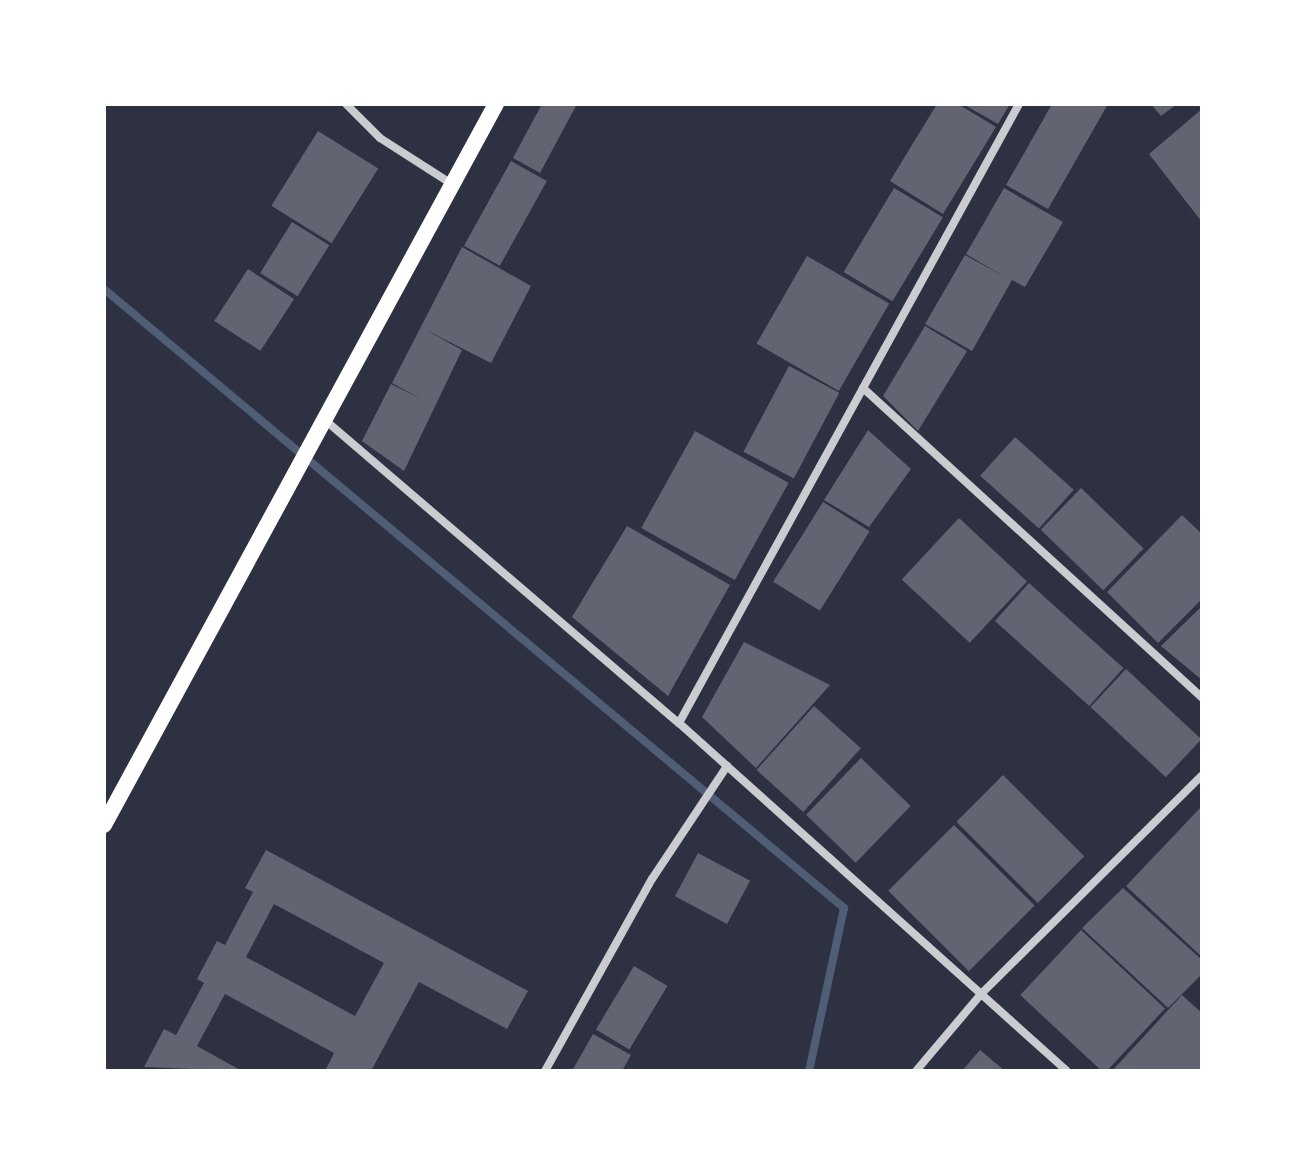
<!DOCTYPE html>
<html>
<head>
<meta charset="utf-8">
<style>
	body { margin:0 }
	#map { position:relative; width:1306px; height:1175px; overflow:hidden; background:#2d3142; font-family:"Roboto Serif",serif }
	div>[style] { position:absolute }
	.stream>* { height:8px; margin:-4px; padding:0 4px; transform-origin:4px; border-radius:4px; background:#4f5d75 }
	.building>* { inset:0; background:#626471; transform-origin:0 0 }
	.minor>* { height:8px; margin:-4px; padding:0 4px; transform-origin:4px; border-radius:4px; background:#caccd0 }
	.secondary>* { height:16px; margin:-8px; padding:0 8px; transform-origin:8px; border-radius:8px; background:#fff }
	span { translate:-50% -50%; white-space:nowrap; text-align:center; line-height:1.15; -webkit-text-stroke:7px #fff; paint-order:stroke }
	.frame { position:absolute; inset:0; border:106px solid #fff; pointer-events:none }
</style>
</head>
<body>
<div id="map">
	<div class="stream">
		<i style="left:104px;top:289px;width:965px;rotate:39.91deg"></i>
		<i style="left:844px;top:908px;width:167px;rotate:102.1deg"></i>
	</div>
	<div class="building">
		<i style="clip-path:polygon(542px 104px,577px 104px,540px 173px,513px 158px)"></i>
		<i style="clip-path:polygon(937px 104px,958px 104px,996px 127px,943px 214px,890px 181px)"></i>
		<i style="clip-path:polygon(963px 104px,1010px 104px,998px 124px)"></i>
		<i style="clip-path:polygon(1052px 104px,1108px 104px,1048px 209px,1006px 185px)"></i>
		<i style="clip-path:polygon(1151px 104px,1177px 104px,1161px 116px)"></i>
		<i style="clip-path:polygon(1202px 109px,1202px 222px,1149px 154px)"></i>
		<i style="left:318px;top:131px;width:71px;height:88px;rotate:32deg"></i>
		<i style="left:511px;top:161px;width:41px;height:97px;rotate:29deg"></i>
		<i style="left:894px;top:188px;width:57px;height:98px;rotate:31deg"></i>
		<i style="clip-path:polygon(1004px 188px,1063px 222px,1025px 287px,1012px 280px,972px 351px,925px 324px,965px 255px,1005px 277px,966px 254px)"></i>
		<i style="left:292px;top:222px;width:44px;height:60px;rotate:32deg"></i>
		<i style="clip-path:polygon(462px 247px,531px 286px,491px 363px,424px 329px,462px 350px,404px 471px,362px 441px,391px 384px,421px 399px,392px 383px)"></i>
		<i style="left:807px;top:256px;width:95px;height:101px;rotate:30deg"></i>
		<i style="left:248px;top:269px;width:55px;height:62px;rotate:33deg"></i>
		<i style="clip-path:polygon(925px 326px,967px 351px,918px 431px,883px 396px)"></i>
		<i style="left:789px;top:366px;width:57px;height:97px;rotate:28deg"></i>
		<i style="clip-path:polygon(868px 430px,911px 469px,869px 527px,824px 500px)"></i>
		<i style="left:695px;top:431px;width:107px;height:111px;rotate:29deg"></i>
		<i style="left:1015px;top:437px;width:79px;height:52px;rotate:42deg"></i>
		<i style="left:1081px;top:488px;width:87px;height:58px;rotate:44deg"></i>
		<i style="left:823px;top:502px;width:55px;height:94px;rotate:32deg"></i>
		<i style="clip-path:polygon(1182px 515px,1202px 534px,1202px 599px,1158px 643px,1107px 592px)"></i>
		<i style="left:959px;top:518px;width:93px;height:84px;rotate:43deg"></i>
		<i style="clip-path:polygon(627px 526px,730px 585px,668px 696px,572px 617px)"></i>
		<i style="left:1029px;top:583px;width:127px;height:51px;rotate:42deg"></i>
		<i style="clip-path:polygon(1202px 606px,1202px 680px,1161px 646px)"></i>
		<i style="clip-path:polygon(744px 642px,830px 685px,756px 768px,702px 717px)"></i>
		<i style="left:1126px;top:669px;width:103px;height:52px;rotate:43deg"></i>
		<i style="left:814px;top:706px;width:63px;height:86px;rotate:42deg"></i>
		<i style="left:861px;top:758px;width:69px;height:79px;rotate:44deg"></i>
		<i style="left:1003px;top:775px;width:115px;height:66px;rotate:45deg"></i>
		<i style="clip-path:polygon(1202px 806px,1202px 957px,1126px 886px)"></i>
		<i style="left:954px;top:825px;width:114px;height:93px;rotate:45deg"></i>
		<i style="clip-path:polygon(evenodd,266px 850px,528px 991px,507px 1029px,419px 982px,371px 1071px,325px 1071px,334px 1053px,225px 994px,197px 1046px,242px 1071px,144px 1067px,164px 1029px,176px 1035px,204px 983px,197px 979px,217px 941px,225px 945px,253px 892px,245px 888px,266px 850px,274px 904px,384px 963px,355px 1016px,246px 957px,274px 904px)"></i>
		<i style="left:698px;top:853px;width:59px;height:49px;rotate:28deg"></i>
		<i style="clip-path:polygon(1123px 888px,1202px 960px,1202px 974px,1168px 1008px,1082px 928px)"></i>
		<i style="left:1081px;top:930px;width:115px;height:89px;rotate:43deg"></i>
		<i style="left:634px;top:966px;width:39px;height:74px;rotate:31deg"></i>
		<i style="clip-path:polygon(1182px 995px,1202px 1013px,1202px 1071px,1112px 1071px)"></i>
		<i style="clip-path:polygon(593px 1034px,631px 1055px,622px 1071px,572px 1071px)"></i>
		<i style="clip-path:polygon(980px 1050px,1005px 1071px,962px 1071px)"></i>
	</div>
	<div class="minor">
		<i style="left:346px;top:104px;width:48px;rotate:45deg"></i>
		<i style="left:380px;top:138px;width:85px;rotate:32.6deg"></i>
		<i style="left:863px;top:388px;width:459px;rotate:42.4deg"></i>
		<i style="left:325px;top:420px;width:466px;rotate:40.6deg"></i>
		<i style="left:679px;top:723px;width:521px;rotate:41.89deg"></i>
		<i style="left:679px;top:723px;width:706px;rotate:-61.22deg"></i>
		<i style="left:545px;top:1071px;width:220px;rotate:-60.9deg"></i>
		<i style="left:652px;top:879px;width:136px;rotate:-56.4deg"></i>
		<i style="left:916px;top:1071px;width:101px;rotate:-49.8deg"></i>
		<i style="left:981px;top:994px;width:311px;rotate:-44.7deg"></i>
	</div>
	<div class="secondary">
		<i style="left:104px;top:825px;width:821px;rotate:-61.47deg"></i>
	</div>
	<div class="frame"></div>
</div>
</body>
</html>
